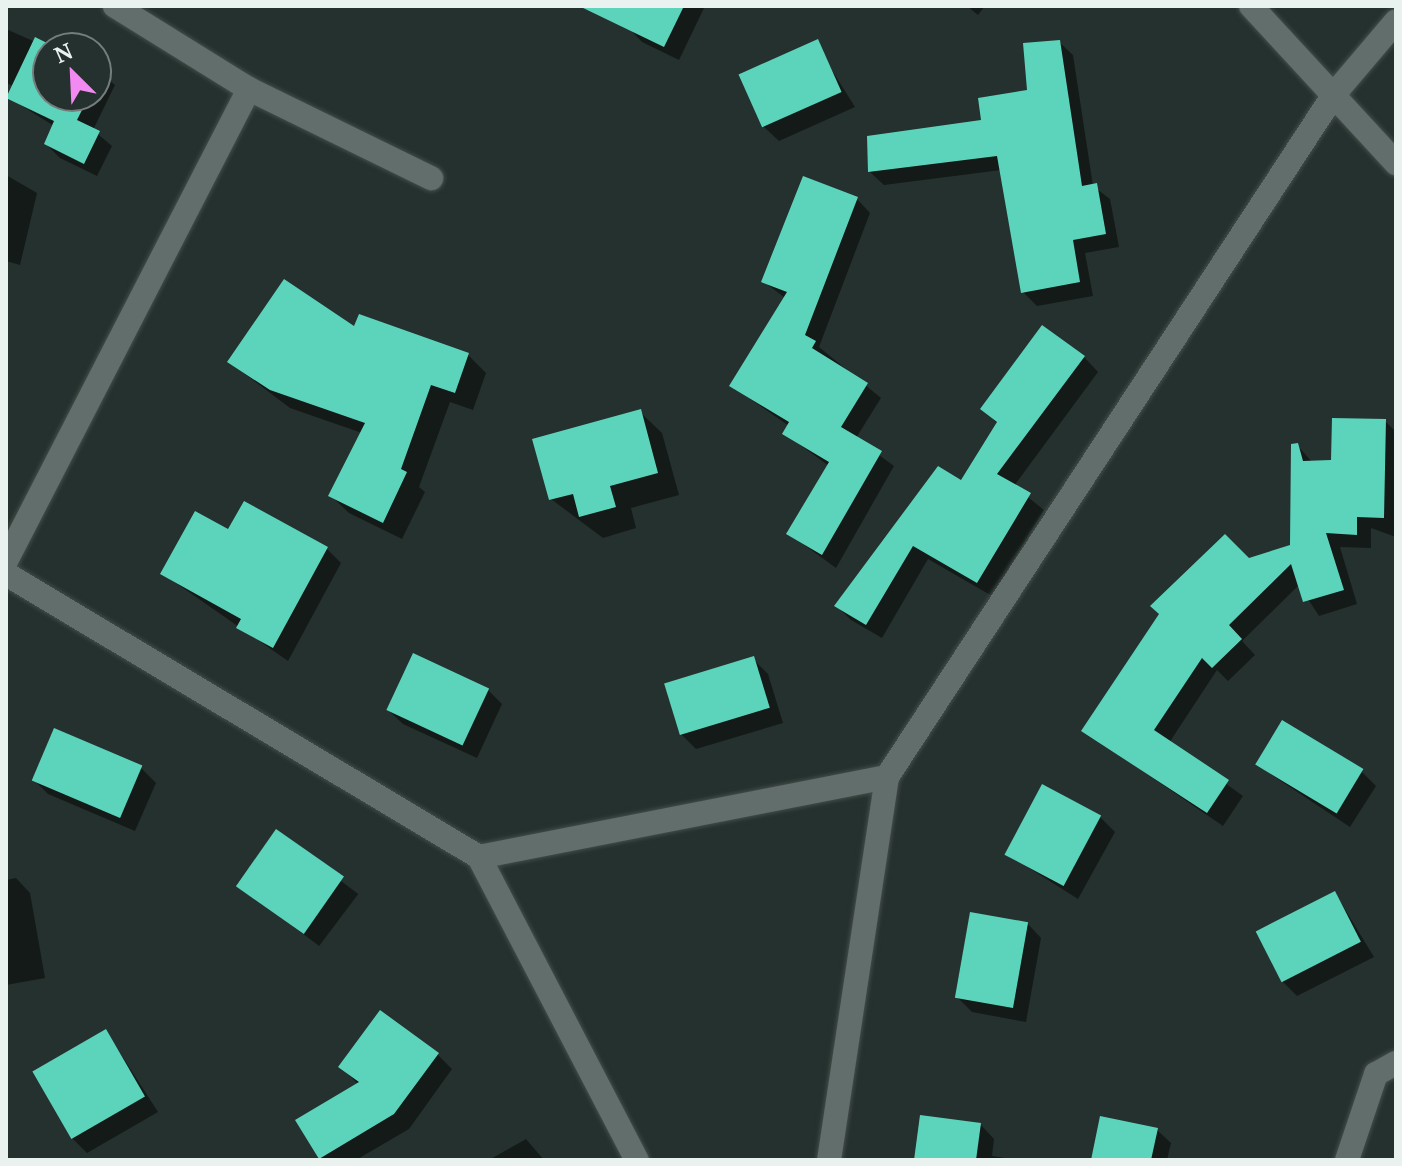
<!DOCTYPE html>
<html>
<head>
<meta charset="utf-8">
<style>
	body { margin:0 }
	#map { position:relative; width:1402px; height:1166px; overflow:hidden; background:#25312e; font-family:"Noto Serif",serif }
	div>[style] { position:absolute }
	.shadow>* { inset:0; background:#0007; transform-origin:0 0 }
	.building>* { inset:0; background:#5cd4bb; transform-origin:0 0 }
	.roads { filter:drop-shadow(0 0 2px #434d4a) drop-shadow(0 0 2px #434d4a) }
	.minor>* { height:24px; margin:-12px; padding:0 12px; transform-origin:12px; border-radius:12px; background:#616e6b }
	span { translate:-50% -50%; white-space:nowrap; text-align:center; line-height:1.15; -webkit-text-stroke:8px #25312e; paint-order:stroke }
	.frame { position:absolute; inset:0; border:8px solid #eaf2f0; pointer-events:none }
	.north { position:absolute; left:32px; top:32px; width:80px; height:80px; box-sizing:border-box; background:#25312e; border:2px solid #747e7c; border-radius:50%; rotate:336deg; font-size:22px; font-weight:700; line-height:32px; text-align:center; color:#eaf2f0 }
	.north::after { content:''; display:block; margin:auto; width:28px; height:36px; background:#f38af2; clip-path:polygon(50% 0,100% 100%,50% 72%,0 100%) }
</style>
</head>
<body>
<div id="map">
	<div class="shadow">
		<i style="clip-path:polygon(608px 6px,705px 6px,679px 60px,642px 42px)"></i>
		<i style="clip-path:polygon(967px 6px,985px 6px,978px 15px)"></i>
		<i style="clip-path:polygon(6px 29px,49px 48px,48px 96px,96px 96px,96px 69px,115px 85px,93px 130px,112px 146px,97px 176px,60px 158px,46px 144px,54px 126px,8px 97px,13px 86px,6px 83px)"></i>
		<i style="clip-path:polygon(1059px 42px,1073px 55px,1093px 186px,1110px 199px,1119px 247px,1085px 253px,1093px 296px,1037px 306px,1023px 292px,1001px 170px,884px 185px,870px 172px,984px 122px,1029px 91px)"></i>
		<i style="clip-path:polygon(823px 56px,855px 107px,779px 141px,764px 127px)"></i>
		<i style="clip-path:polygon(6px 175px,37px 193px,20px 265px,6px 261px)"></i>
		<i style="clip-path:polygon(857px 199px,870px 213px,819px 347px,881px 398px,856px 438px,894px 466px,836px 568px,788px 533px,829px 466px,784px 433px,789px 426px,732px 386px,785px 298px,763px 281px)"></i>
		<i style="clip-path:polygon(355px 329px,468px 355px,486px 373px,473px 410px,450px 402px,419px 487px,425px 492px,402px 539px,349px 513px,330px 495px,362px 433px,290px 408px,229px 362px)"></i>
		<i style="clip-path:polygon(1084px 357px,1098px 372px,1014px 486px,1044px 510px,992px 596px,928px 559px,882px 638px,851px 620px,837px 606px,962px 483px,998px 424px,982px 409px)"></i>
		<i style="clip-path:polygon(640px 412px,662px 433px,679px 495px,631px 508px,636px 528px,603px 538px,551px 499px)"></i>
		<i style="clip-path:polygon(1385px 421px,1396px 432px,1396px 537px,1371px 528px,1371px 548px,1340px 547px,1357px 604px,1319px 616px,1299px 585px,1242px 641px,1255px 655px,1228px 681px,1217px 670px,1169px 743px,1243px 796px,1223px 826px,1084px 731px,1248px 560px,1292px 546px,1297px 445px,1313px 463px,1333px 462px)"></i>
		<i style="clip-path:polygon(229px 532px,327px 549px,341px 563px,288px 661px,163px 574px)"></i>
		<i style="clip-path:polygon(753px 659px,768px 674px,783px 723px,696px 749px,681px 734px)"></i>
		<i style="clip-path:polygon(487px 689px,502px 704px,477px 758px,403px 724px,388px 710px)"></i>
		<i style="clip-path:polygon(1257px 765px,1361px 771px,1376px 786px,1350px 827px)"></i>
		<i style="clip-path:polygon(141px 768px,156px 783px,135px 831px,48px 794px,33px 779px)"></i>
		<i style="clip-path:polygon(1100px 817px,1115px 832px,1078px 899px,1007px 854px)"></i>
		<i style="left:276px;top:832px;width:103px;height:65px;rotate:37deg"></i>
		<i style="clip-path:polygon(16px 878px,30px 893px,45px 978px,6px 985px,6px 880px)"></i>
		<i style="clip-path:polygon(1335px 893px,1374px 957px,1297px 996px,1282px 981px)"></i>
		<i style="clip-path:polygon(1027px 923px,1041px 938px,1026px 1022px,972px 1012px,957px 997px)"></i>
		<i style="clip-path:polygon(106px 1031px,158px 1112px,87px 1153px,72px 1138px)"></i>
		<i style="clip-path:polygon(437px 1054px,452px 1069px,409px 1129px,356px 1160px,320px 1158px,359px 1085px,341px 1067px)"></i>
		<i style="clip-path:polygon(981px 1125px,994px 1139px,992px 1156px,1018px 1160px,916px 1160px)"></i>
		<i style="clip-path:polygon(1157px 1130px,1171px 1143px,1167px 1160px,1093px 1160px)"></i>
		<i style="clip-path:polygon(526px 1139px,544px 1160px,489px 1160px)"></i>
	</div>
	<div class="building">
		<i style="clip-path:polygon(579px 6px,684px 6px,664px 47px)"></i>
		<i style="clip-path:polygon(35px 37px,57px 48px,48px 48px,48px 96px,89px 96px,77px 120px,100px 131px,84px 164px,44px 144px,54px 121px,6px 98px)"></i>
		<i style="left:818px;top:39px;width:58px;height:87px;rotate:66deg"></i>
		<i style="clip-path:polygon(1060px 40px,1082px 186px,1097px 183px,1106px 234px,1073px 240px,1080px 282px,1021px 293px,997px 156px,868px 172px,867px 136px,981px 120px,978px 98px,1027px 90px,1023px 43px)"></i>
		<i style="clip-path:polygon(803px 176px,858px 197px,805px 335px,816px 341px,812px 348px,868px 383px,841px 427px,882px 451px,822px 555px,786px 534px,829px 462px,782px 434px,789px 422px,729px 386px,787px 292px,761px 282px)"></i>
		<i style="clip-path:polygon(284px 279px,354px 326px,359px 314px,469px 353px,455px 393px,431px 385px,401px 469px,407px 472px,383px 523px,328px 496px,365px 423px,270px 390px,227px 362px)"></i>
		<i style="clip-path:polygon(1042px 325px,1085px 356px,997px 474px,1031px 493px,977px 583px,913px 546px,866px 625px,834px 606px,938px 466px,961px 480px,997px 422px,980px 409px)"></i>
		<i style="clip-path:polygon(641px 409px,658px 473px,610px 486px,616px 507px,579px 517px,573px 494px,549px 500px,532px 439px)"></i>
		<i style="clip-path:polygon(1332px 418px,1386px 419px,1384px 518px,1357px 517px,1357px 535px,1326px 533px,1344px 590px,1303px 602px,1291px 564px,1229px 625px,1242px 639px,1212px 668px,1202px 658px,1154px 730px,1229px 780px,1207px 813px,1081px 731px,1159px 614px,1150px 606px,1225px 534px,1249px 558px,1290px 545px,1291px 444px,1298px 443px,1303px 461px,1331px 460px)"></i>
		<i style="clip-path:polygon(244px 501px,328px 547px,273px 648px,236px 628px,241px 619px,160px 574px,195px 511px,228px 529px)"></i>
		<i style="left:413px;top:653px;width:84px;height:63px;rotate:25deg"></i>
		<i style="left:754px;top:656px;width:54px;height:94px;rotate:73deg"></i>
		<i style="left:1282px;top:720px;width:95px;height:52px;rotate:31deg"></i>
		<i style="left:54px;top:728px;width:96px;height:57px;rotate:23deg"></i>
		<i style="left:1042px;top:784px;width:67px;height:80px;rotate:28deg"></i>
		<i style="left:276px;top:829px;width:83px;height:70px;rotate:35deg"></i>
		<i style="left:1335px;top:891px;width:57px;height:89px;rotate:63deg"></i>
		<i style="left:970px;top:912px;width:59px;height:87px;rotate:10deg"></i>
		<i style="clip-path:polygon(380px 1010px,439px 1053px,394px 1114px,319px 1159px,295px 1120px,359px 1082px,338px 1067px)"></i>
		<i style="left:106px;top:1029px;width:78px;height:85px;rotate:60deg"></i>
		<i style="clip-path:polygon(920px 1115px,981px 1123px,976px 1160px,914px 1160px)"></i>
		<i style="clip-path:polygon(1100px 1116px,1158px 1128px,1151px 1160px,1091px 1160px)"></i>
	</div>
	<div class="roads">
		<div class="minor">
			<i style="left:1251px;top:6px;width:214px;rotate:47.3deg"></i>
			<i style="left:249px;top:89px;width:203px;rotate:26.1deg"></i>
			<i style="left:6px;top:561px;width:531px;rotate:-62.76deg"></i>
			<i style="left:249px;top:89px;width:158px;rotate:-148.2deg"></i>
			<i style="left:6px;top:574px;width:551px;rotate:30.89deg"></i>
			<i style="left:479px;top:857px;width:342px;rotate:62.5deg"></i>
			<i style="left:887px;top:777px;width:818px;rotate:-56.78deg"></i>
			<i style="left:1335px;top:93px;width:94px;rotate:-49.7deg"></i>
			<i style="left:479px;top:857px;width:416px;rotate:-11.1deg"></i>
			<i style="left:887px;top:777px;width:387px;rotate:98.6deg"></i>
			<i style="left:1347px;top:1160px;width:91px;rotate:-71.4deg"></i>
			<i style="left:1376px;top:1074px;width:23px;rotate:-29deg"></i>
		</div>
	</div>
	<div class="frame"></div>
	<div class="north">N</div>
</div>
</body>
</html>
